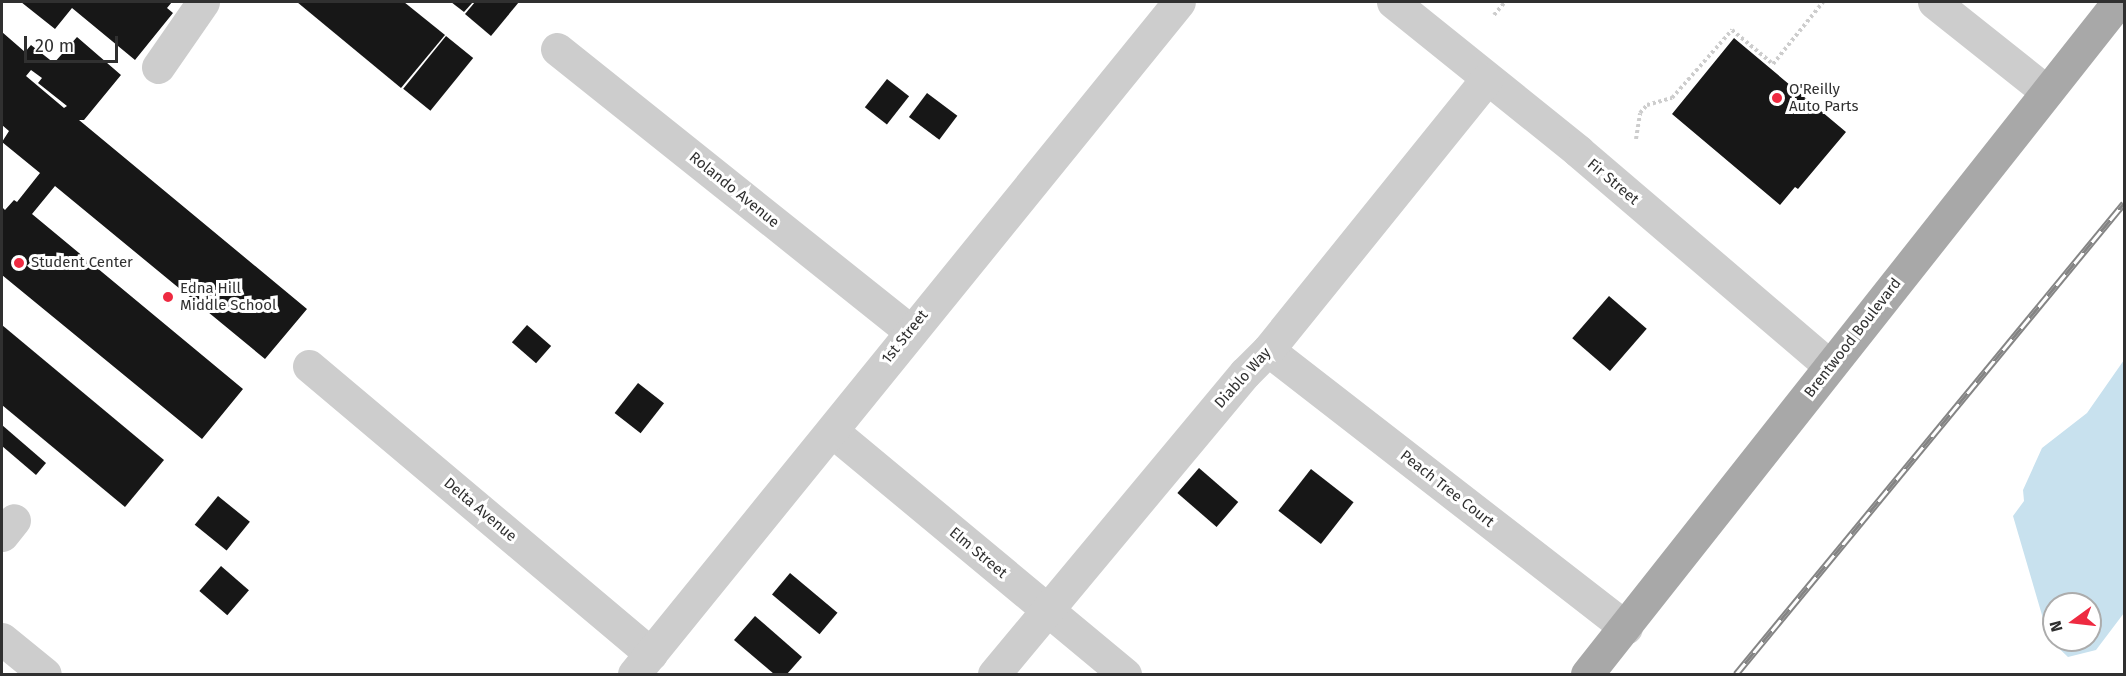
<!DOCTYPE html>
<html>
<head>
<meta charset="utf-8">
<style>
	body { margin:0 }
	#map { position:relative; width:2126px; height:676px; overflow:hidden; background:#fff; font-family:"Fira Sans",sans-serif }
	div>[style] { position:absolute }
	.water>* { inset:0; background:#c8e1ee }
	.building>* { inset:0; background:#171717; transform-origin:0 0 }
	.path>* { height:4px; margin-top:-2px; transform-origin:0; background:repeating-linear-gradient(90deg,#cdcdcd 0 3px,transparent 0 6px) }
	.minor>* { height:33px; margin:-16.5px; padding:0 16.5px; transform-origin:16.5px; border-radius:16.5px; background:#cdcdcd }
	.major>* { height:33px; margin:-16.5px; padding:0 16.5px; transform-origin:16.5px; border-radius:16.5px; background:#a8a8a8 }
	.rail>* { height:7px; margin-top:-3.5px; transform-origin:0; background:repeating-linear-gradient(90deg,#fff 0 14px,#858585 0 28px); box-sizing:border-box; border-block:2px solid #858585 }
	.dots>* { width:16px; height:16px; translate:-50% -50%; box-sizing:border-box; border:3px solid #fff; border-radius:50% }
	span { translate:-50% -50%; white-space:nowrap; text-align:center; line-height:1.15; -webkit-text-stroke:6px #fff; paint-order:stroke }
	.poi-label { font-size:15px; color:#303030 }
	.left { translate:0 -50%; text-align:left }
	.street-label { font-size:15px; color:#303030 }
	.frame { position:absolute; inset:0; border:3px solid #303030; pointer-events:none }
	.north { position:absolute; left:2042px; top:592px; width:60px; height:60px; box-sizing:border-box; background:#fff; border:2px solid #acacac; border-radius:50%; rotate:255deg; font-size:16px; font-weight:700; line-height:24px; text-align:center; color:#303030 }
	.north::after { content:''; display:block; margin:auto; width:21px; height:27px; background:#ee2a41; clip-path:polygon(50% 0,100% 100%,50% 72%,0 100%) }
	.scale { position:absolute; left:24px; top:36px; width:94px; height:27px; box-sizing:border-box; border:3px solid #303030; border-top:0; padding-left:8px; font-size:18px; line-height:21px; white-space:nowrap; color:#303030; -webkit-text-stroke:4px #fff; paint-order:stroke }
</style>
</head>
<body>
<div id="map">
	<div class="water">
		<i style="clip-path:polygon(evenodd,2124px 360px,2124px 613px,2096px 650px,2068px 657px,2049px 639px,2013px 516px,2024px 501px,2023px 490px,2042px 448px,2087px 413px,2124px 360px,2054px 604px,2090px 604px,2090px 640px,2054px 640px,2054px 604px)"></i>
	</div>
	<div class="building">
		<i style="clip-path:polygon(21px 2px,172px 2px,167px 8px,173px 13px,135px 60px,72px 8px,55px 29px)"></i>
		<i style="clip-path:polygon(297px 2px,404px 2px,445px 35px,401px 88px)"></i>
		<i style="clip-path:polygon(451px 2px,473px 2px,464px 12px)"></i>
		<i style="clip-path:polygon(475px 2px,519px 2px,491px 36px,465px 14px)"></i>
		<i style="clip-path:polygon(evenodd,2px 32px,25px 52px,31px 45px,54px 63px,77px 37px,121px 75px,84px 120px,79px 120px,307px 309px,265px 359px,55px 186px,32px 214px,243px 389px,202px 439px,2px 275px,2px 207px,5px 210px,14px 200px,17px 202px,40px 173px,2px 142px,9px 131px,2px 125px,2px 32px,31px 70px,42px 78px,38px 83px,67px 106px,64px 108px,26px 76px,31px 70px)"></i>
		<i style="left:446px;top:36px;width:35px;height:68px;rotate:39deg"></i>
		<i style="clip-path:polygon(1734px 38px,1846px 132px,1798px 189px,1795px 187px,1780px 205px,1672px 114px)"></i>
		<i style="left:887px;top:79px;width:28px;height:36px;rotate:38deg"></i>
		<i style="left:927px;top:93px;width:38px;height:30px;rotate:37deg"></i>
		<i style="left:1609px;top:296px;width:50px;height:56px;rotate:41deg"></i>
		<i style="clip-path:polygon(2px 325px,164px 460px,125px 507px,2px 405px)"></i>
		<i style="left:527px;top:325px;width:32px;height:23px;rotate:41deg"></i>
		<i style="left:638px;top:383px;width:33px;height:38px;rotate:38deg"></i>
		<i style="clip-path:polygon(2px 425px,46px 463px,36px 475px,2px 446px)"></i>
		<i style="left:1199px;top:468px;width:52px;height:33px;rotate:41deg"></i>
		<i style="left:1311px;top:469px;width:54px;height:53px;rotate:38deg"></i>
		<i style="left:218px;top:496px;width:41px;height:37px;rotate:39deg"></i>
		<i style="left:221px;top:566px;width:37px;height:33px;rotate:41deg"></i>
		<i style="left:790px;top:573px;width:62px;height:28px;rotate:40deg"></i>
		<i style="clip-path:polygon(755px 616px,802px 657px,787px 674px,774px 674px,734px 640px)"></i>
	</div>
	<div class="path">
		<i style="left:1494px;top:15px;width:17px;rotate:-50deg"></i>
		<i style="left:1636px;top:139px;width:26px;rotate:-81deg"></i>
		<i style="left:1640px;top:113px;width:11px;rotate:-49deg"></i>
		<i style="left:1647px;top:105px;width:26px;rotate:-16deg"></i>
		<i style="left:1672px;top:98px;width:91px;rotate:-48.6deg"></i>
		<i style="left:1732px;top:30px;width:53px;rotate:39.7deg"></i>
		<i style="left:1773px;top:64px;width:80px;rotate:-51.1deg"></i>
	</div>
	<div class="minor">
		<i style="left:1393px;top:2px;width:238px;rotate:38.8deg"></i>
		<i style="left:1578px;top:151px;width:331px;rotate:40.5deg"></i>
		<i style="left:1934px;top:2px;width:144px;rotate:38.5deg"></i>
		<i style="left:557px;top:49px;width:452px;rotate:38.6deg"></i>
		<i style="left:158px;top:67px;width:79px;rotate:-55.3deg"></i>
		<i style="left:1268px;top:350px;width:453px;rotate:37.8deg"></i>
		<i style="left:309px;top:366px;width:447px;rotate:40.1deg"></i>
		<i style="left:832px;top:431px;width:381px;rotate:39.7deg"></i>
		<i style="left:2px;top:535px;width:19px;rotate:-51deg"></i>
		<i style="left:2px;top:639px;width:55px;rotate:39.1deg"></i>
		<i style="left:634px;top:674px;width:865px;rotate:-50.96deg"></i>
		<i style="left:994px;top:674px;width:392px;rotate:-50.2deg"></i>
		<i style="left:1245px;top:373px;width:33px;rotate:-45deg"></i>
		<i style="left:1268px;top:350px;width:348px;rotate:-51.1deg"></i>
	</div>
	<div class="major">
		<i style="left:1587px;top:674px;width:856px;rotate:-51.68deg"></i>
	</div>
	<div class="rail">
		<i style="left:1736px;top:674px;width:610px;rotate:-50.52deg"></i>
	</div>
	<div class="dots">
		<i style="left:1777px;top:98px;background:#ee2a41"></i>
		<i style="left:19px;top:263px;background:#ee2a41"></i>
		<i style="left:168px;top:297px;background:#ee2a41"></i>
	</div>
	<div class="poi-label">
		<span class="left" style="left:1789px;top:98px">O'Reilly<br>Auto Parts</span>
		<span class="left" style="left:31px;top:263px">Student Center</span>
		<span class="left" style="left:180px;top:297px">Edna Hill<br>Middle School</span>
	</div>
	<div class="street-label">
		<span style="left:1613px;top:182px;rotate:40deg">Fir Street</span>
		<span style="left:734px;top:190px;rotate:39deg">Rolando Avenue</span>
		<span style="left:905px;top:337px;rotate:-51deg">1st Street</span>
		<span style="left:1853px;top:338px;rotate:-52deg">Brentwood Boulevard</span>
		<span style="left:1243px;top:378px;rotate:-48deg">Diablo Way</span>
		<span style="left:1447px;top:489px;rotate:38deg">Peach Tree Court</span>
		<span style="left:480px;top:510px;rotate:40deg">Delta Avenue</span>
		<span style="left:978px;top:553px;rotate:40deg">Elm Street</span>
	</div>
	<div class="frame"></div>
	<div class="north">N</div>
	<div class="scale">20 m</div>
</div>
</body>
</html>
